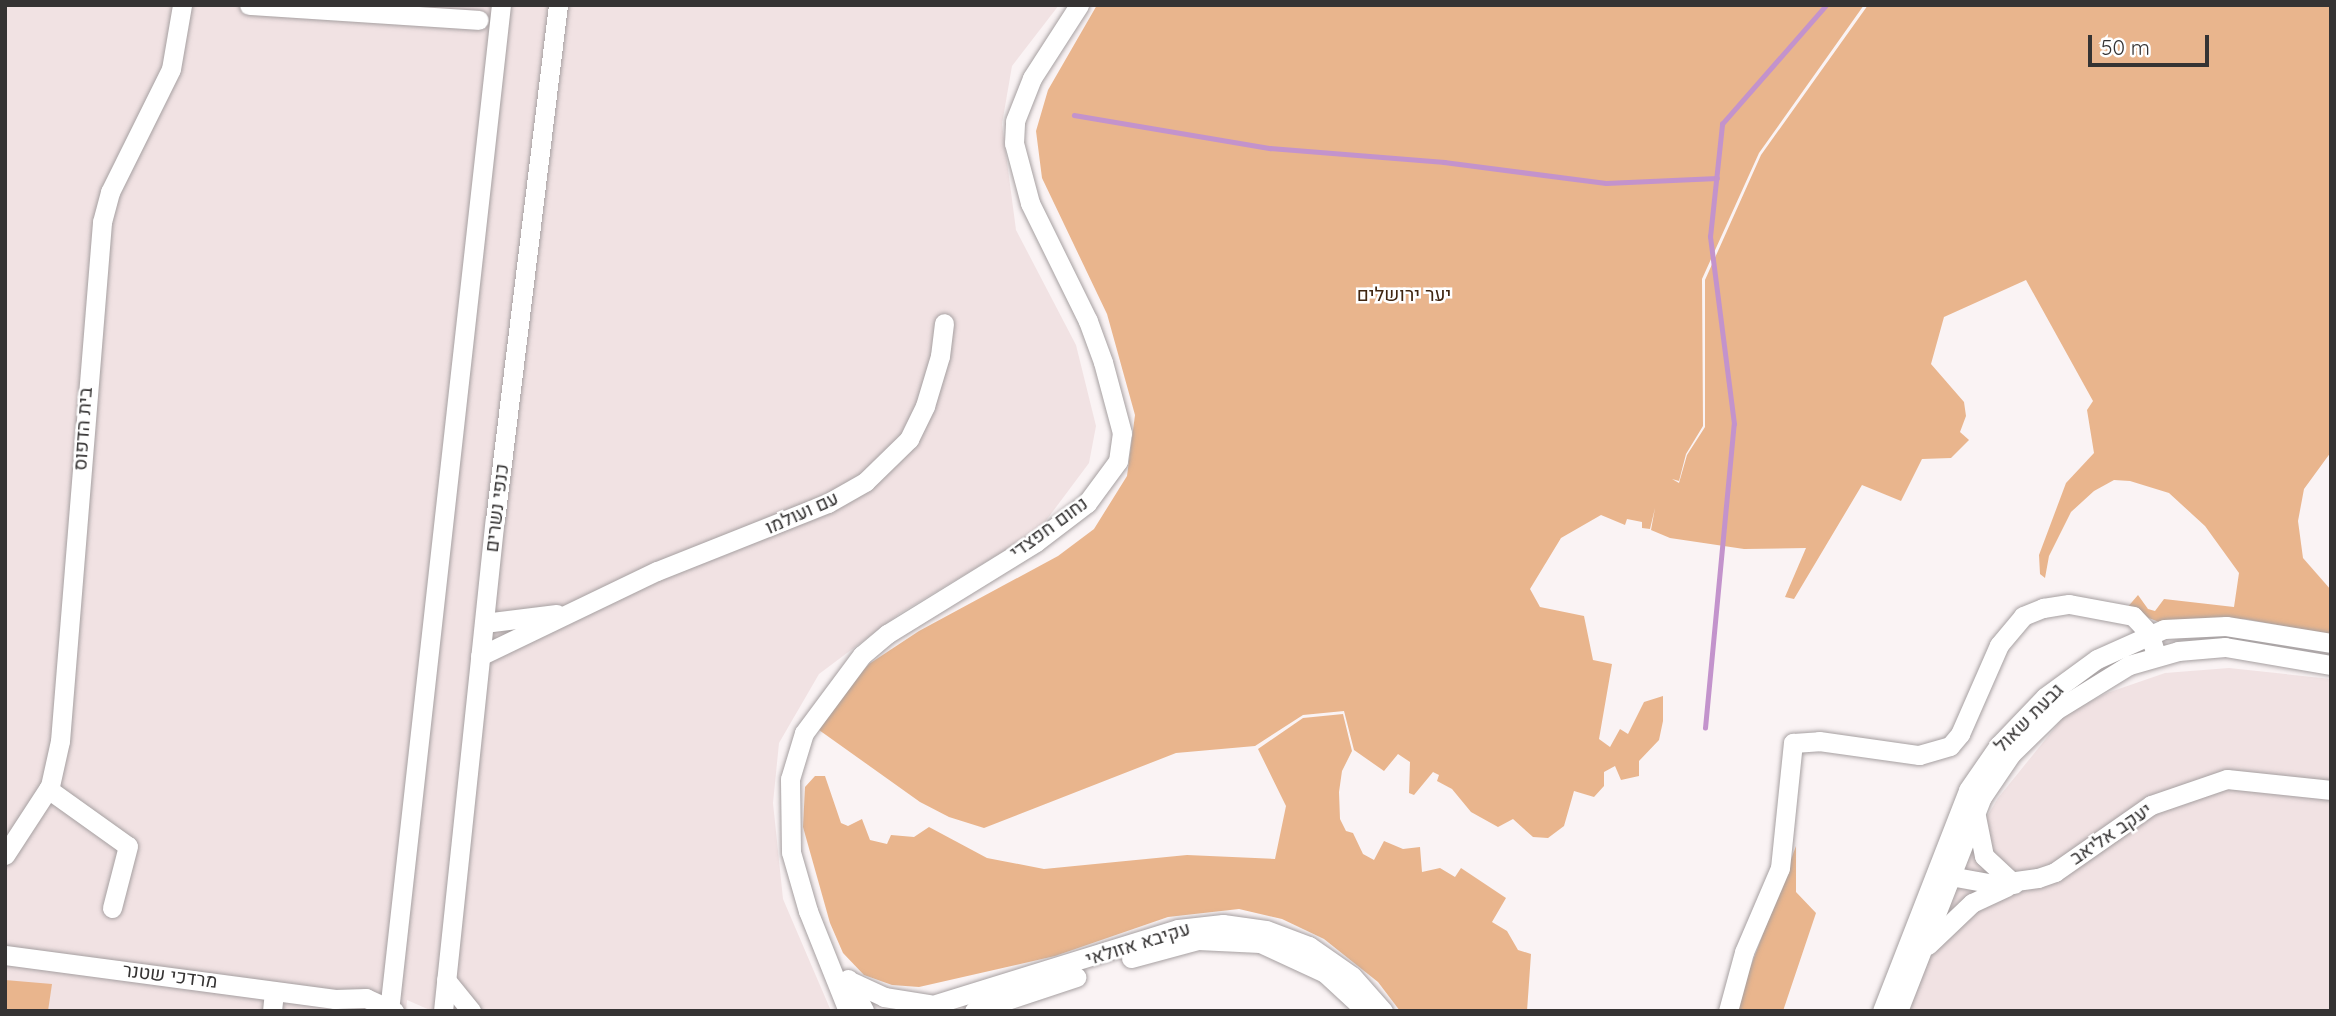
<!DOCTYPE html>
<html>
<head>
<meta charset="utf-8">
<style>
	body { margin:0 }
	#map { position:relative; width:2336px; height:1016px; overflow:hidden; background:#faf3f4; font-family:Quicksand,Heebo,sans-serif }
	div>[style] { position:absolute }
	.built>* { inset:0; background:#f1e2e3 }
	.green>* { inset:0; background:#e9b58d }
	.stream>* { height:4.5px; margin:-2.25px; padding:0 2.25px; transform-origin:2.25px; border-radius:2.25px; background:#c393cc }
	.roads { filter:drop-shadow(0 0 2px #a6a0a1) drop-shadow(0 0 2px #a6a0a1) }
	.minor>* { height:19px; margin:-9.5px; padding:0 9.5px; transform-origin:9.5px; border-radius:9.5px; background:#fff }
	span { translate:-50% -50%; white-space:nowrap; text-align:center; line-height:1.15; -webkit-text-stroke:5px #fff; paint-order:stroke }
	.park-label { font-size:19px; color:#402611 }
	.street-label { font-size:19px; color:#353333 }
	.frame { position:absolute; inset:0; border:7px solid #353333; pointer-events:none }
	.scale { position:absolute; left:2088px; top:35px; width:121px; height:32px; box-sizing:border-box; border:4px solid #353333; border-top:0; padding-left:9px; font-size:21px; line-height:24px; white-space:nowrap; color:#353333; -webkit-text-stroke:5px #fff; paint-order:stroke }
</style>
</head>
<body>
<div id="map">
	<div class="built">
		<i style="clip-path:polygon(5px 5px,1059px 5px,1012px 66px,1002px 124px,1016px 230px,1076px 345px,1096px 426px,1089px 463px,1039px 530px,899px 614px,819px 674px,779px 743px,773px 803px,783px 899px,831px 1011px,432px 1011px,407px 1000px,406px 1011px,5px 1011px)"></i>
		<i style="clip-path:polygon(2229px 668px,2331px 679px,2331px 1011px,1907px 1011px,1964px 856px,1998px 798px,2066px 714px,2107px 693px,2165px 673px)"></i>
	</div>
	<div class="green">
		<i style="clip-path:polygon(1097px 5px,1864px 5px,1759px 153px,1702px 279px,1703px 426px,1686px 454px,1679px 481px,1672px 479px,1679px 483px,1687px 455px,1705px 427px,1705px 280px,1761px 155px,1868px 5px,2331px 5px,2331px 452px,2304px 489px,2298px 521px,2303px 558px,2331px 590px,2331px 635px,2245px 619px,2159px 622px,2126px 609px,2138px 595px,2148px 609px,2155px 611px,2164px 599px,2234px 607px,2239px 573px,2205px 526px,2169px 493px,2130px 481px,2114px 480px,2094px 491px,2071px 512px,2049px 556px,2045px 578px,2040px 574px,2039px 555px,2066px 483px,2094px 453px,2087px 410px,2093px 401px,2026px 280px,1944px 317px,1931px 364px,1964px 402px,1966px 416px,1960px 432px,1969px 440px,1951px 458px,1922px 459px,1901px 501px,1862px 485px,1794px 599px,1785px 597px,1806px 548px,1744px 549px,1670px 538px,1651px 530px,1655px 508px,1650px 529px,1642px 528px,1642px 522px,1627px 519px,1625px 525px,1601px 515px,1561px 538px,1530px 589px,1540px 607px,1584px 616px,1593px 660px,1612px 664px,1599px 739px,1610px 747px,1620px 729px,1628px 734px,1644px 702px,1663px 696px,1663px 721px,1659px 740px,1639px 761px,1639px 776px,1621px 780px,1615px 766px,1604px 772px,1604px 786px,1594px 797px,1574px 791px,1564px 826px,1548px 838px,1533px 837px,1513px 819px,1498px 827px,1471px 812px,1452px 789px,1437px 781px,1439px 775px,1433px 772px,1414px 795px,1409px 793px,1410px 762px,1398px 754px,1384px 771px,1354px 750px,1344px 711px,1303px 715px,1255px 746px,1176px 753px,984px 828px,949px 817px,920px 802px,819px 730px,838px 698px,869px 664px,919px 631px,1058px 556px,1094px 529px,1127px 476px,1135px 415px,1107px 314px,1042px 178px,1036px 131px,1048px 90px)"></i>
		<i style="clip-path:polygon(1343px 714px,1352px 751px,1342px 771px,1339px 792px,1340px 819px,1346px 831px,1353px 833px,1363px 854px,1374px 860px,1384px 841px,1403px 849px,1420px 847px,1422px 872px,1440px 868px,1455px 877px,1461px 868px,1506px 898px,1492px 922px,1507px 931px,1518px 950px,1531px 954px,1527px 1011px,1400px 1011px,1378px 982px,1324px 939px,1282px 919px,1239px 909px,1168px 917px,1055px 956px,919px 987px,892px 985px,864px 975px,843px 953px,830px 923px,803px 827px,805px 787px,815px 776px,825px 776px,841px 823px,848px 826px,862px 819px,870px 840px,887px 844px,891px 835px,914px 837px,929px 827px,987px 858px,1044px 869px,1187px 855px,1275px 859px,1286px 806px,1258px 749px,1303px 718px)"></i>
		<i style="clip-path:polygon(1796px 846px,1796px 892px,1816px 913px,1783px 1011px,1734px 1011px)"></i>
		<i style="clip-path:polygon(5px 980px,52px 984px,48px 1011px,5px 1011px)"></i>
	</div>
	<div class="stream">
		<i style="left:1074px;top:115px;width:199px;rotate:9.6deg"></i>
		<i style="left:1270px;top:148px;width:175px;rotate:4.6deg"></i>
		<i style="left:1444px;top:162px;width:163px;rotate:7.4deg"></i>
		<i style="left:1606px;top:183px;width:111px;rotate:-2.6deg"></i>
		<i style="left:1705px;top:728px;width:305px;rotate:-84.6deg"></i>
		<i style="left:1734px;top:424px;width:189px;rotate:-97.3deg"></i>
		<i style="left:1710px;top:237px;width:114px;rotate:-83.9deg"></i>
		<i style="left:1722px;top:124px;width:158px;rotate:-48.8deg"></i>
	</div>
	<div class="roads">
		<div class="minor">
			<i style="left:249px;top:5px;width:230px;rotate:3.7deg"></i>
			<i style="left:484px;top:623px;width:73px;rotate:-7.1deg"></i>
			<i style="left:480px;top:656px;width:196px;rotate:-25.7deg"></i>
			<i style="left:657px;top:571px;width:184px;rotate:-21.7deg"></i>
			<i style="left:828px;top:503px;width:43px;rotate:-29.6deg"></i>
			<i style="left:865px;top:482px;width:62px;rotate:-44.3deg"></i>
			<i style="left:909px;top:439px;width:37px;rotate:-64deg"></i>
			<i style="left:925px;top:406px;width:52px;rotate:-73.3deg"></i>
			<i style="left:940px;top:356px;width:33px;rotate:-83deg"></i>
			<i style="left:48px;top:789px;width:98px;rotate:35.5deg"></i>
			<i style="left:128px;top:846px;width:64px;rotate:104.5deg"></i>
			<i style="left:1976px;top:816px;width:41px;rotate:78.7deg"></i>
			<i style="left:1984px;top:856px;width:41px;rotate:43deg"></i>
			<i style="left:5px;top:855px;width:82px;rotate:-56.9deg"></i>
			<i style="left:50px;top:786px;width:46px;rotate:-77.5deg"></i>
			<i style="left:60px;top:741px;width:521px;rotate:-85.37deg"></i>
			<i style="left:102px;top:222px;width:31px;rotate:-75deg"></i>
			<i style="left:110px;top:192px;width:137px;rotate:-63.6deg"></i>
			<i style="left:171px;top:69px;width:65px;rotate:-80.2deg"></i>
			<i style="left:1939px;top:874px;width:56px;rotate:10.3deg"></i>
			<i style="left:1994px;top:884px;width:44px;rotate:-7.8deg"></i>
			<i style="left:2038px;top:878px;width:18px;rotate:-19deg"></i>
			<i style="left:2055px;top:872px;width:117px;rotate:-34.9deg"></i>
			<i style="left:2151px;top:805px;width:80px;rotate:-18.9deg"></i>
			<i style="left:2227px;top:779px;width:105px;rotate:6deg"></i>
			<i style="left:1928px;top:945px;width:61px;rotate:-43.7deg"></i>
			<i style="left:1972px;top:903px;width:38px;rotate:-25deg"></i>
			<i style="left:5px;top:955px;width:333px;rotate:7.6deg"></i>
			<i style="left:335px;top:999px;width:31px;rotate:-2deg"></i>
			<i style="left:366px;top:998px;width:31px;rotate:25deg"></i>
			<i style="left:1131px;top:958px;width:69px;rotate:-15deg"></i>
			<i style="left:1198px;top:940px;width:62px;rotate:2.8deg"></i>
			<i style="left:1260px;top:943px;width:72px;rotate:24.8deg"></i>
			<i style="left:1325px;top:973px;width:56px;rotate:42.8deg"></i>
			<i style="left:848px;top:979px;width:36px;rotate:63deg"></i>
			<i style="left:446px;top:980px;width:40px;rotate:51deg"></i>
			<i style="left:848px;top:980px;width:40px;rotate:25deg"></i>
			<i style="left:884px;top:997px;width:46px;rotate:8.8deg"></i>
			<i style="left:272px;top:1011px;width:20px;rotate:-84deg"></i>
			<i style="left:389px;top:1011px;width:1012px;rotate:-83.65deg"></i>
			<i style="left:443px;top:1011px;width:494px;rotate:-84deg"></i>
			<i style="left:495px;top:520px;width:519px;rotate:-83.03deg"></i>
			<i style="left:848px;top:1011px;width:108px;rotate:-111.8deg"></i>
			<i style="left:808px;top:911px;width:61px;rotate:-106.1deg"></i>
			<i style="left:791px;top:852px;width:73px;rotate:-90.8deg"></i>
			<i style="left:790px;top:779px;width:48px;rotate:-73.1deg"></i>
			<i style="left:804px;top:733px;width:97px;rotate:-53.4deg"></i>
			<i style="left:862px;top:655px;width:33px;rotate:-40deg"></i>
			<i style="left:887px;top:634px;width:175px;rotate:-31.7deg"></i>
			<i style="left:1036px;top:542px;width:64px;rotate:-37.4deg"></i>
			<i style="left:1087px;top:503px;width:52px;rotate:-53.6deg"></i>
			<i style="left:1118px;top:461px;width:28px;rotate:-82deg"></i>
			<i style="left:1122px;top:433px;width:73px;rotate:-105deg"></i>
			<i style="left:1103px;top:362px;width:44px;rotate:-110.1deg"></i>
			<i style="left:1088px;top:321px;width:131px;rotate:-116.2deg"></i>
			<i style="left:1030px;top:203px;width:62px;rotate:-104.9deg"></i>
			<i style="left:1014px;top:143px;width:22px;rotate:-87deg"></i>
			<i style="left:1015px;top:121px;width:46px;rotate:-68.4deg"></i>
			<i style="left:1032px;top:78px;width:87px;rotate:-57.2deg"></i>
			<i style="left:913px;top:1011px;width:277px;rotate:-17.2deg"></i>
			<i style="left:1178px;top:929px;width:45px;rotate:-6.3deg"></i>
			<i style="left:1223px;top:924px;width:43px;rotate:7.9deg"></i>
			<i style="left:1266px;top:930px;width:46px;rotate:20.4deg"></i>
			<i style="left:1309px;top:946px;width:52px;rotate:34.9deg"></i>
			<i style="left:1352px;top:976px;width:47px;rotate:48.5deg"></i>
			<i style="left:974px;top:1011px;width:108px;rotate:-18.4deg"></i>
			<i style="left:1728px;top:1011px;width:61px;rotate:-74.8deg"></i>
			<i style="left:1744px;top:952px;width:91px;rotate:-66.8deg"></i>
			<i style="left:1780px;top:868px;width:126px;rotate:-84.1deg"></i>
			<i style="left:1793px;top:743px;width:26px;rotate:-4deg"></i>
			<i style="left:1819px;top:741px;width:101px;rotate:8deg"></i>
			<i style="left:1919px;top:755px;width:32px;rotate:-16deg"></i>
			<i style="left:1950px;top:746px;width:16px;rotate:-50deg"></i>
			<i style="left:1960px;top:734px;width:97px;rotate:-66.3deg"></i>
			<i style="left:1999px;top:645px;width:38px;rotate:-50deg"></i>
			<i style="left:2023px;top:616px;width:22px;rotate:-22deg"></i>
			<i style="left:2043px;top:608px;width:26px;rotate:-9deg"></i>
			<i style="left:2069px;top:604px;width:65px;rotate:10.6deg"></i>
			<i style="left:2133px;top:616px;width:23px;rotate:47deg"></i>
			<i style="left:2149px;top:633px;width:23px;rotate:72deg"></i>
			<i style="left:1882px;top:1011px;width:237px;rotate:-68.7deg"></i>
			<i style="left:1968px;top:790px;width:55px;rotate:-55.4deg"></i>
			<i style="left:1999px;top:745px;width:66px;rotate:-46.2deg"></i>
			<i style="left:2045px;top:697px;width:64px;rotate:-36.2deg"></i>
			<i style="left:2097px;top:659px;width:73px;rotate:-24.1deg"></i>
			<i style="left:2164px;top:629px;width:62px;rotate:-2.8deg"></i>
			<i style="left:2226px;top:626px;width:106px;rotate:9.2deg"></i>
			<i style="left:1898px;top:1011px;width:230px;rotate:-68.6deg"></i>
			<i style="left:1982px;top:797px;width:52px;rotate:-56deg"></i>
			<i style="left:2011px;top:754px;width:63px;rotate:-44.4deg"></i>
			<i style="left:2056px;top:710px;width:86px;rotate:-31.7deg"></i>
			<i style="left:2129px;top:665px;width:51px;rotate:-15.9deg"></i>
			<i style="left:2178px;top:651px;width:47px;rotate:-4.9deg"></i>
			<i style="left:2225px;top:647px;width:108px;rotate:9.6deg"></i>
		</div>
	</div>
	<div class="park-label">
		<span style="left:1404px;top:295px">יער ירושלים</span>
	</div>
	<div class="street-label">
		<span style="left:83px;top:429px;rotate:-86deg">בית הדפוס</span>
		<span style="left:497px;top:508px;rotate:-83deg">כנפי נשרים</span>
		<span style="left:802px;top:513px;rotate:-24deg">עם ועולמו</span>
		<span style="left:1049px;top:528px;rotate:-36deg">נחום חפצדי</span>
		<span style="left:2029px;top:718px;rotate:-45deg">גבעת שאול</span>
		<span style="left:2111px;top:834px;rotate:-34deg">יעקב אליאב</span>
		<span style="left:1138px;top:944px;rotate:-17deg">עקיבא אזולאי</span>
		<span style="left:170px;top:976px;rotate:7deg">מרדכי שטנר</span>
	</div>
	<div class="frame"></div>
	<div class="scale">50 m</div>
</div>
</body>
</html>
